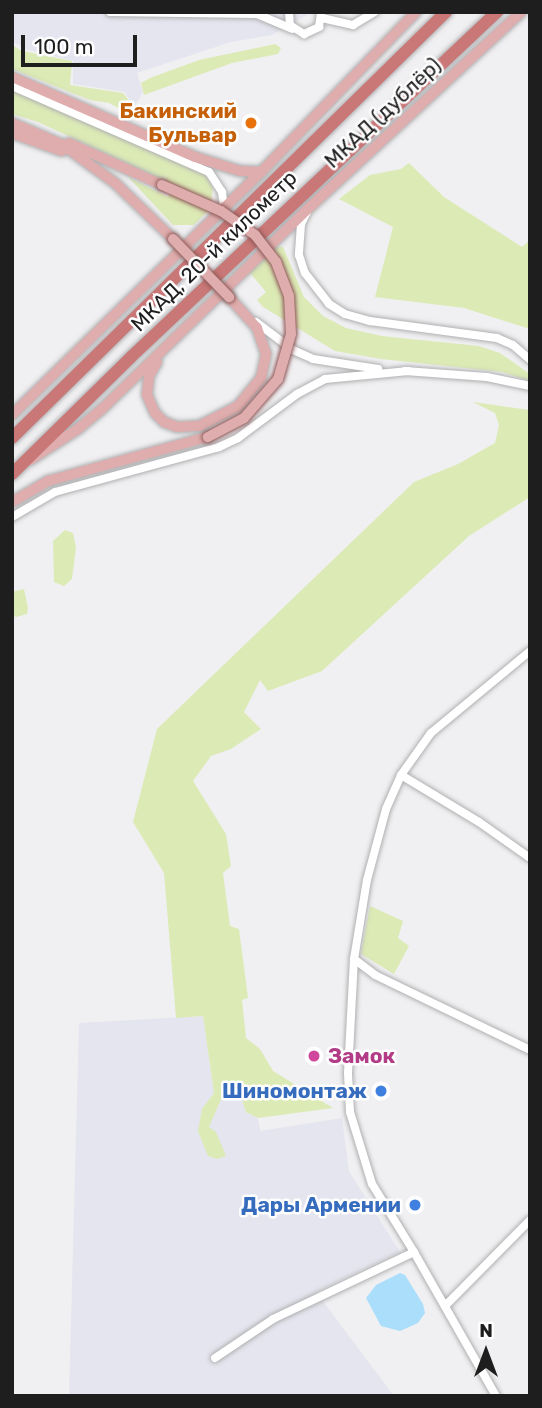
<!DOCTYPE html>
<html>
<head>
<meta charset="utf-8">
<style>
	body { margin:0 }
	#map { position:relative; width:542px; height:1408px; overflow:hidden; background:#f0f0f2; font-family:Rubik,sans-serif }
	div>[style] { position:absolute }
	.built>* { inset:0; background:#e4e5ee }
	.green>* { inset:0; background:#dceab6 }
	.water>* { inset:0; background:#aadefb }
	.roads { filter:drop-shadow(0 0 2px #b0b0b2) drop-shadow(0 0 2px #b0b0b2) }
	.minor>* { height:8px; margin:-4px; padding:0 4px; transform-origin:4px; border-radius:4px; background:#fff }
	.major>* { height:10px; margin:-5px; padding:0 5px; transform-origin:5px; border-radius:5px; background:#dfadad }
	.highway>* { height:12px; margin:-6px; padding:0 6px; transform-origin:6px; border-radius:6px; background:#c97777 }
	.bridges { filter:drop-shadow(0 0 2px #8d5858) drop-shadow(0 0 2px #8d5858) }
	.major-bridge>* { height:10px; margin:-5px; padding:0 5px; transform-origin:5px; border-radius:5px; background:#dfadad }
	.dots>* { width:19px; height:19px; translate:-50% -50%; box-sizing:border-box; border:4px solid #fefeff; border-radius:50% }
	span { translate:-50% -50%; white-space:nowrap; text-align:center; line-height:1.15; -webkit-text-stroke:5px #fefeff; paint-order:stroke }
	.food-label { font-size:21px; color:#c56008; font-weight:700 }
	.right { translate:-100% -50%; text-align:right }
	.street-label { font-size:21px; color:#1e1e1f }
	.hotel-label { font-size:21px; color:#b23c85; font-weight:700 }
	.left { translate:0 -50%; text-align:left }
	.shop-label { font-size:21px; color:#366cbe; font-weight:700 }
	.frame { position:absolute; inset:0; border:14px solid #1e1e1f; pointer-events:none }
	.north { position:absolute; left:451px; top:1317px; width:70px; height:70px; -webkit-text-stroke:5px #fefeff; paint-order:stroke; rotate:0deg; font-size:19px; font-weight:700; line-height:28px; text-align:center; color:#1e1e1f }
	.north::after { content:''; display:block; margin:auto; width:24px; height:32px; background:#1e1e1f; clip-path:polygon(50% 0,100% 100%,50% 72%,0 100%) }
	.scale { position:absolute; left:21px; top:35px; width:116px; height:32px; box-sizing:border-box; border:4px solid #1e1e1f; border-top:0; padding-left:9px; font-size:21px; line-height:24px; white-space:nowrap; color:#1e1e1f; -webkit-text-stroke:5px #fefeff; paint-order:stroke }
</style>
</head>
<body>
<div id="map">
	<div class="built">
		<i style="clip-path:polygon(12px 12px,312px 12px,272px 35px,231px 42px,137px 73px,143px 92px,135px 106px,124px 92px,73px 84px,73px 61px,26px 49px,12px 41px)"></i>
		<i style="clip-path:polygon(203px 1016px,214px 1093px,202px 1109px,209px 1127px,222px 1096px,243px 1100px,246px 1112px,258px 1118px,260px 1131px,342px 1118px,349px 1171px,400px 1252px,316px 1292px,394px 1396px,69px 1396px,79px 1023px)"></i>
	</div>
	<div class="green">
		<i style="clip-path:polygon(275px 44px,281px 48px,278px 54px,232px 63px,144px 95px,141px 83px,150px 78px,199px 60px)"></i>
		<i style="clip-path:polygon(12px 45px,22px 51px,72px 61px,70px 85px,123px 93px,128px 99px,124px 111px,109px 103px,90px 100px,12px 69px)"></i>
		<i style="clip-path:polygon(12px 89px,196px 169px,207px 177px,213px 188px,210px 209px,194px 225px,173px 225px,128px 177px,168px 197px,174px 185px,164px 180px,167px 172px,163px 180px,38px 122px,12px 114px)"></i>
		<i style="clip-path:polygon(409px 163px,444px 197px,522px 247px,530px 240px,530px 329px,464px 308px,375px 297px,393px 227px,339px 199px,370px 175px,401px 169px)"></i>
		<i style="clip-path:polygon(276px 247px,283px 247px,304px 297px,323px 316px,346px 328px,382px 336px,479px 346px,500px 353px,530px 374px,530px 381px,502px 372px,381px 359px,335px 351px,263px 307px,257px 300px,266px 292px,251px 274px,238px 280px)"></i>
		<i style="clip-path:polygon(473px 402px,530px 410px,530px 497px,469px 536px,322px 671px,268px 691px,260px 680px,244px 712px,261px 729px,231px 749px,211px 756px,193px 781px,226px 834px,231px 866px,223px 873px,230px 926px,239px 929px,248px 998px,242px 1000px,246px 1038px,260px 1049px,273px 1071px,333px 1108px,258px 1118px,246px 1112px,242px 1100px,222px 1097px,209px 1127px,216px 1132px,226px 1156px,217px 1159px,208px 1156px,198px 1131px,202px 1109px,214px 1093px,203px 1016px,176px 1018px,164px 873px,133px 822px,157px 729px,414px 482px,458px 464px,495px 443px,499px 425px,495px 413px)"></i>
		<i style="clip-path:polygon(65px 530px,73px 533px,76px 548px,72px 579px,64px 586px,54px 582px,53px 541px)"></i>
		<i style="clip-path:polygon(24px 589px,28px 608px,27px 614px,16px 617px,12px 615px,12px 592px)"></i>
		<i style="clip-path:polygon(370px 906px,403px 921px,398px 938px,409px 946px,394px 974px,361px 954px)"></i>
	</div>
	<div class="water">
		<i style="clip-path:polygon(400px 1273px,405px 1275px,423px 1304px,425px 1313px,418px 1323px,400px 1331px,381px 1326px,366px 1298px,376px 1285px)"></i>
	</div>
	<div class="roads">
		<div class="minor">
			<i style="left:110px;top:12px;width:147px;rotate:0.8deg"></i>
			<i style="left:257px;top:14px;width:38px;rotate:23deg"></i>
			<i style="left:289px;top:12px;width:13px;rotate:86deg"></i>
			<i style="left:290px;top:25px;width:17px;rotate:33deg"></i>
			<i style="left:304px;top:34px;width:17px;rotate:-25deg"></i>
			<i style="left:319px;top:27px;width:15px;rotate:-82deg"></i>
			<i style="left:322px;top:18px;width:32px;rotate:13deg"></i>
			<i style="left:353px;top:25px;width:26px;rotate:-31deg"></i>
			<i style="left:12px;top:86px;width:215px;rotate:23.6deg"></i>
			<i style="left:209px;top:172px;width:24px;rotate:57deg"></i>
			<i style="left:222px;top:192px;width:17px;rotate:83deg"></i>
			<i style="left:307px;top:212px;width:13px;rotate:117deg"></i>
			<i style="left:301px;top:224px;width:31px;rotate:94deg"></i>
			<i style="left:299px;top:255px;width:19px;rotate:72deg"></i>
			<i style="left:305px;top:273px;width:39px;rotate:52deg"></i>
			<i style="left:329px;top:304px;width:19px;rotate:32deg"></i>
			<i style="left:345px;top:314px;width:26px;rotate:16deg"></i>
			<i style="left:370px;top:321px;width:128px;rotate:7.6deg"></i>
			<i style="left:497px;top:338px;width:17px;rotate:24deg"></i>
			<i style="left:513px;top:345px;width:23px;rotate:41deg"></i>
			<i style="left:256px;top:322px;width:46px;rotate:37.1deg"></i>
			<i style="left:293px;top:350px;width:22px;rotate:24deg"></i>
			<i style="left:313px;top:359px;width:66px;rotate:8.7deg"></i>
			<i style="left:405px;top:371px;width:82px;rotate:4.2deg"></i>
			<i style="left:487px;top:377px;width:44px;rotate:11.8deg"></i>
			<i style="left:12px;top:517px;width:50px;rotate:-30.2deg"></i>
			<i style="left:55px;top:492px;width:170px;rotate:-15.3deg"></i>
			<i style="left:219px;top:447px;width:21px;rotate:-25deg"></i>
			<i style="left:238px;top:438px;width:74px;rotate:-36.7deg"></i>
			<i style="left:297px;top:394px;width:32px;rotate:-28deg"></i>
			<i style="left:325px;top:379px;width:84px;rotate:-5.4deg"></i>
			<i style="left:401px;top:775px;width:91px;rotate:31.1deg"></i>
			<i style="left:479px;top:822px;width:62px;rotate:35.2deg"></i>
			<i style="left:354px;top:959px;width:26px;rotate:37deg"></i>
			<i style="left:375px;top:975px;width:172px;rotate:25.8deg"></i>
			<i style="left:445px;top:1306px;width:121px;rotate:-45.3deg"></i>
			<i style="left:215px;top:1358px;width:70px;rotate:-33.9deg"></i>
			<i style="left:273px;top:1319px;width:156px;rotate:-25.4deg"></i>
			<i style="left:496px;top:1396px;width:166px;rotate:-119.7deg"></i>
			<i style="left:414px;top:1252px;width:80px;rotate:-121.7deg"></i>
			<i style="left:372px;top:1184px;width:75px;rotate:-107deg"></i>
			<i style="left:350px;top:1112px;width:39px;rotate:-93deg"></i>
			<i style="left:348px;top:1073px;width:114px;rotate:-87deg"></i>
			<i style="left:354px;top:959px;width:80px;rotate:-80.7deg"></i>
			<i style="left:367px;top:880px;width:73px;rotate:-75deg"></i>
			<i style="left:386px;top:809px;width:37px;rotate:-66deg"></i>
			<i style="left:401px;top:775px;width:52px;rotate:-54.5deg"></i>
			<i style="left:431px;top:733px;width:129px;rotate:-39.6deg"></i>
		</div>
		<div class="major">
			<i style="left:12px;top:77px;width:200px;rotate:23.6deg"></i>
			<i style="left:195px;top:157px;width:47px;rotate:17.3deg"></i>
			<i style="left:240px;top:171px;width:21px;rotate:3deg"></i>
			<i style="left:12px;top:123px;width:56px;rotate:23.3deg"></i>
			<i style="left:63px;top:145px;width:64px;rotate:36.2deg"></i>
			<i style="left:115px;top:183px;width:81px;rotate:44deg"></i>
			<i style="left:12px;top:133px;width:53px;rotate:19.8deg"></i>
			<i style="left:69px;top:143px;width:102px;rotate:24.3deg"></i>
			<i style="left:157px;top:362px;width:16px;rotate:120deg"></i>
			<i style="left:149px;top:376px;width:19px;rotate:96deg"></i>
			<i style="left:147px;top:395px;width:20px;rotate:66deg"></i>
			<i style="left:155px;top:413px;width:13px;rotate:45deg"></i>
			<i style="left:164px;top:422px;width:14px;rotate:21deg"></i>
			<i style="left:177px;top:427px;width:22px;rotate:-3deg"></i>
			<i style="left:199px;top:426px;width:44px;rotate:-27.1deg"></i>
			<i style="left:238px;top:406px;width:36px;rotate:-51deg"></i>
			<i style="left:261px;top:378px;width:25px;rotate:-78deg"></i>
			<i style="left:266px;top:354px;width:28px;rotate:-109deg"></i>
			<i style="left:257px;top:328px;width:42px;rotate:-132.1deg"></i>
			<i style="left:12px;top:415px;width:348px;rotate:-44.3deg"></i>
			<i style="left:261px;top:172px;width:223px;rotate:-45.9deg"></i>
			<i style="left:30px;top:460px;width:57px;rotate:-32.9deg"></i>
			<i style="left:78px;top:429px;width:31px;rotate:-40deg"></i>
			<i style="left:102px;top:409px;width:290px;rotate:-44.2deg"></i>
			<i style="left:310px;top:207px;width:287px;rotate:-42.7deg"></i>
			<i style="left:12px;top:502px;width:42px;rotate:-30.3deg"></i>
			<i style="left:48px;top:481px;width:166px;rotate:-15.4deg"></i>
		</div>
		<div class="highway">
			<i style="left:12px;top:438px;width:608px;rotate:-44.47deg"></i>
			<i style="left:12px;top:474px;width:167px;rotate:-44.5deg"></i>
			<i style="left:131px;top:357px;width:503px;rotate:-43.31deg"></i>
		</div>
	</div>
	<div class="bridges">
		<div class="major-bridge">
			<i style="left:162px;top:185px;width:64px;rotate:23.8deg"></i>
			<i style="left:221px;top:211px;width:42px;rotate:35.2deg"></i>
			<i style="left:255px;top:235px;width:34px;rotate:52deg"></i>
			<i style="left:276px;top:262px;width:36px;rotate:69deg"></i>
			<i style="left:289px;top:296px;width:38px;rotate:87deg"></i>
			<i style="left:291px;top:334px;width:47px;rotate:106.1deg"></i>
			<i style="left:278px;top:379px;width:52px;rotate:131.1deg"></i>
			<i style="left:244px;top:418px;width:41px;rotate:152.2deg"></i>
			<i style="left:173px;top:239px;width:81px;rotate:46deg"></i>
		</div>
	</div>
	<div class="dots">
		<i style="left:251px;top:123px;background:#e8710a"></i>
		<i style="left:314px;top:1056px;background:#d1479c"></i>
		<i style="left:381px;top:1091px;background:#3f7fe0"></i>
		<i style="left:415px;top:1205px;background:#3f7fe0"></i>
	</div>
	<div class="food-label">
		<span class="right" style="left:237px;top:123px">Бакинский<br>Бульвар</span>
	</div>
	<div class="street-label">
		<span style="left:383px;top:113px;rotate:-43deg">МКАД (дублёр)</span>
		<span style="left:214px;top:251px;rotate:-44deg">МКАД, 20-й километр</span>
	</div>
	<div class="hotel-label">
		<span class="left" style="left:328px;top:1056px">Замок</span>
	</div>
	<div class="shop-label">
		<span class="right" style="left:367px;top:1091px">Шиномонтаж</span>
		<span class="right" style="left:401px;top:1205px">Дары Армении</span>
	</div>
	<div class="frame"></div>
	<div class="north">N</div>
	<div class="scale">100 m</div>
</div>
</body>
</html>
